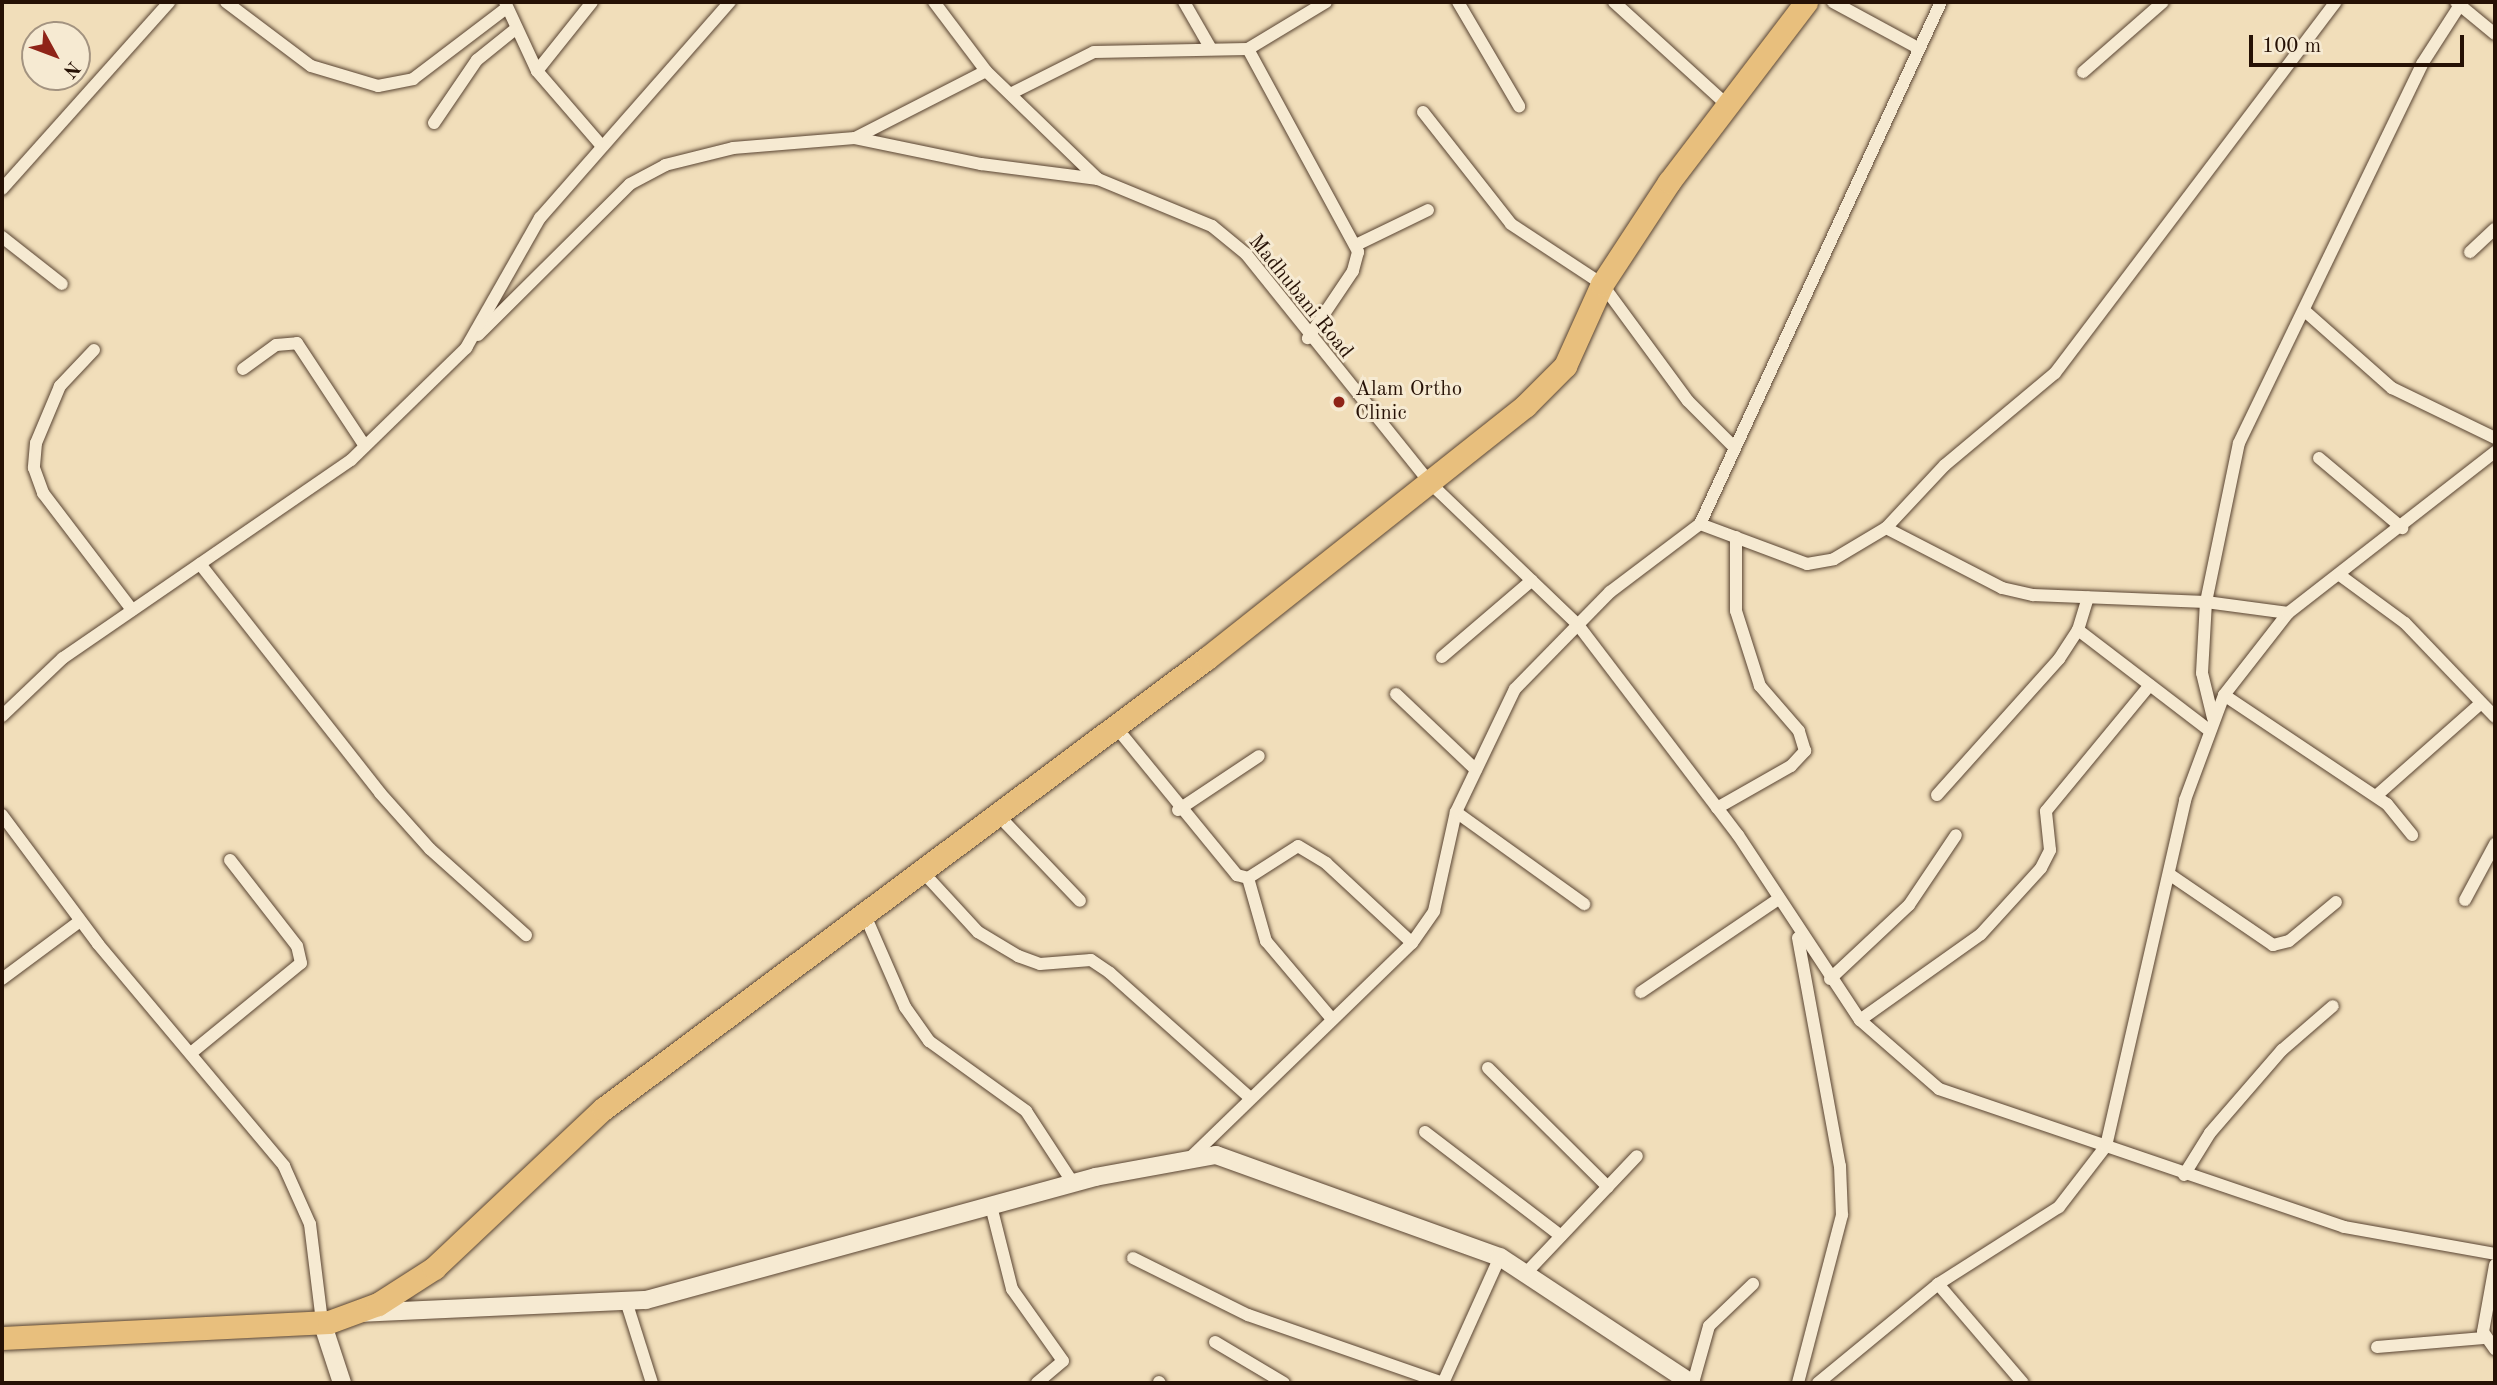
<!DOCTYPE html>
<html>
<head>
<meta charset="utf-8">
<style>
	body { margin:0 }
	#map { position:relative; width:2497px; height:1385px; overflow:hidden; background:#f1deba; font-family:"Old Standard TT",serif }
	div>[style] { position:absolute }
	.roads { filter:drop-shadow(0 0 2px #594432) drop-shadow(0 0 2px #594432) }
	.street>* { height:12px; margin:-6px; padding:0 6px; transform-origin:6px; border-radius:6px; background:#f6ead2 }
	.secondary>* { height:18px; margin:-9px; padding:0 9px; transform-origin:9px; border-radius:9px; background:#f6ead2 }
	.highway>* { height:23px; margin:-11.5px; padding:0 11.5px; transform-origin:11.5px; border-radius:11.5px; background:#e8bf7d }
	.dots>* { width:19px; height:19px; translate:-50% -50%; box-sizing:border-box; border:4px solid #f6ead2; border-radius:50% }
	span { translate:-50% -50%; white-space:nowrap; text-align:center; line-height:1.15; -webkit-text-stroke:6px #f6ead2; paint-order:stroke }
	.street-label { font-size:21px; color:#261105 }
	.poi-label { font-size:21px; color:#261105 }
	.left { translate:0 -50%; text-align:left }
	.frame { position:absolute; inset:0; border:4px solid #261105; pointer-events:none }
	.north { position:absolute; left:21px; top:21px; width:70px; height:70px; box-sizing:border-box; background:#f6ead2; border:2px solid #a39380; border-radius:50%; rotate:131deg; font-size:19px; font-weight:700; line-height:28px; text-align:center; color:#261105 }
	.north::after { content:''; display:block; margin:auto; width:24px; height:32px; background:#8f2418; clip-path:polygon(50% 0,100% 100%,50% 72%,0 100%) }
	.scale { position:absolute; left:2249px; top:35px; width:215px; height:32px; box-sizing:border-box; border:4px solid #261105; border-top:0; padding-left:9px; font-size:21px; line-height:24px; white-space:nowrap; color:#261105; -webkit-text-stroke:5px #f6ead2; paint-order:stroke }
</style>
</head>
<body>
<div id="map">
	<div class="roads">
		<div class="street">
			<i style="left:226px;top:2px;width:106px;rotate:37deg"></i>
			<i style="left:311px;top:66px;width:70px;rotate:16.6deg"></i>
			<i style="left:378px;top:86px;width:36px;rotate:-11deg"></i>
			<i style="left:413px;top:79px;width:114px;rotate:-37.2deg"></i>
			<i style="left:505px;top:2px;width:76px;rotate:65.1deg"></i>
			<i style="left:537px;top:71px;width:96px;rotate:49.2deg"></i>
			<i style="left:934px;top:2px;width:86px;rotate:53deg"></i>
			<i style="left:986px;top:71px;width:156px;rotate:44deg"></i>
			<i style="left:1098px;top:179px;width:123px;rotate:22.4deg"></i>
			<i style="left:1212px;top:226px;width:44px;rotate:39.5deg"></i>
			<i style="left:1246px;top:254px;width:292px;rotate:51.2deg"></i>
			<i style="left:1429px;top:482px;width:207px;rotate:43.8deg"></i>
			<i style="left:1578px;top:625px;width:264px;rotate:52.7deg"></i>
			<i style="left:1738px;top:835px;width:222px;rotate:56.6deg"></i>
			<i style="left:1860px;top:1020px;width:105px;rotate:41.1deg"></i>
			<i style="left:1939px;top:1089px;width:428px;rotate:18.8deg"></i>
			<i style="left:2344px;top:1227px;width:153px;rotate:10.1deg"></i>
			<i style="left:1184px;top:2px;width:54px;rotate:60.1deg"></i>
			<i style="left:1458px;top:2px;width:121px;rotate:59.6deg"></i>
			<i style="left:1614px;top:2px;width:153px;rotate:42.3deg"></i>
			<i style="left:1833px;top:2px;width:97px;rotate:28.4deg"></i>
			<i style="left:2456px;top:2px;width:50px;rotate:39.4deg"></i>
			<i style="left:1248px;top:49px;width:231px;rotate:61.5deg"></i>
			<i style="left:1358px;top:252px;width:20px;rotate:105deg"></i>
			<i style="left:1353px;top:271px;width:81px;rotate:123.9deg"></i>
			<i style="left:537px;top:71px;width:88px;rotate:-51.4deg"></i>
			<i style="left:2083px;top:72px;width:106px;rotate:-41.2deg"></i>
			<i style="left:1014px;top:92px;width:89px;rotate:-26.6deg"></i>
			<i style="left:1094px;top:52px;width:154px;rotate:-1.1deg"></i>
			<i style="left:1248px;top:49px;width:91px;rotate:-31.1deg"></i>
			<i style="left:1423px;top:112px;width:142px;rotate:51.8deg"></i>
			<i style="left:1511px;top:224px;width:109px;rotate:33.4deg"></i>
			<i style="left:1602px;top:284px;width:145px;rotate:53.7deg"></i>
			<i style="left:1688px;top:401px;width:65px;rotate:45deg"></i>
			<i style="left:434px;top:123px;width:76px;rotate:-55.7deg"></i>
			<i style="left:477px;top:60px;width:46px;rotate:-38.9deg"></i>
			<i style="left:855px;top:138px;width:147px;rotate:-27.1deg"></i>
			<i style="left:2px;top:189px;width:251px;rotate:-48.2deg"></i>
			<i style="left:2px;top:237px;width:76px;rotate:38.1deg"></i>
			<i style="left:1356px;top:245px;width:80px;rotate:-25.9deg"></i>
			<i style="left:2470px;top:252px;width:34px;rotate:-43deg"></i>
			<i style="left:2306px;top:312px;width:115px;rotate:41.5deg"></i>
			<i style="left:2392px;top:388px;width:114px;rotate:25.9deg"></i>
			<i style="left:478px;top:335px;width:214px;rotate:-44.8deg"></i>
			<i style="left:630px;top:184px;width:40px;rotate:-28deg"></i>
			<i style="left:665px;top:165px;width:70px;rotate:-14deg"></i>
			<i style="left:733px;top:148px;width:122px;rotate:-4.7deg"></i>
			<i style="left:855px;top:138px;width:129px;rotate:11.7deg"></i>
			<i style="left:981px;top:164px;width:118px;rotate:7.3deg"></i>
			<i style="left:94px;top:350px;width:50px;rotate:133.4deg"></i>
			<i style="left:60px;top:386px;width:62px;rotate:112.8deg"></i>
			<i style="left:36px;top:443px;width:25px;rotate:95deg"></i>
			<i style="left:34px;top:468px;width:27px;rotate:70deg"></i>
			<i style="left:43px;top:493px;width:147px;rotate:52.7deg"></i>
			<i style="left:243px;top:369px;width:41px;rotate:-36deg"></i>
			<i style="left:276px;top:345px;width:21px;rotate:-5deg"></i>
			<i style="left:297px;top:343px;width:123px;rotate:56.6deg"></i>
			<i style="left:2319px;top:458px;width:109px;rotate:40.1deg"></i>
			<i style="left:1700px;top:524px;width:114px;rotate:20.5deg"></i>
			<i style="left:1807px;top:564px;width:27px;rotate:-10deg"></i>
			<i style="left:1834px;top:559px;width:61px;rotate:-30.8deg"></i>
			<i style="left:1886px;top:528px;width:86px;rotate:-46.9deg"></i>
			<i style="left:1945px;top:465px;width:143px;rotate:-39.9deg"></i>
			<i style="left:2055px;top:373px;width:465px;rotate:-52.9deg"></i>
			<i style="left:1886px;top:528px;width:131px;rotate:27.3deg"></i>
			<i style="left:2002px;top:588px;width:32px;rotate:13deg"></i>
			<i style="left:2033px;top:595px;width:173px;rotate:2.3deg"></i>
			<i style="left:2206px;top:602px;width:83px;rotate:7.6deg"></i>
			<i style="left:200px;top:564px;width:291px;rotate:51.8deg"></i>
			<i style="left:380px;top:793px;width:75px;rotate:48.2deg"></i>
			<i style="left:430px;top:849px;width:129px;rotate:41.9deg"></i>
			<i style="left:2341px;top:576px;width:79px;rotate:36.3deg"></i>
			<i style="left:2405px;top:623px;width:130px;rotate:46.2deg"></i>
			<i style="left:2078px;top:630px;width:165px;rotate:37.4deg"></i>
			<i style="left:1442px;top:657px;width:118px;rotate:-40.5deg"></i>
			<i style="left:1396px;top:694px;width:110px;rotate:43.5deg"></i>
			<i style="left:2224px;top:695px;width:196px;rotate:33.8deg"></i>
			<i style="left:2387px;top:804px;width:40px;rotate:51deg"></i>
			<i style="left:2px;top:716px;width:84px;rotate:-43.6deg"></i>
			<i style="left:63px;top:658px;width:349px;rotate:-34.5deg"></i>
			<i style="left:351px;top:460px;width:161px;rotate:-44.2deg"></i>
			<i style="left:466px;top:348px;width:150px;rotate:-60.4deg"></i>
			<i style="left:540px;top:218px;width:288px;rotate:-48.7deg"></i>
			<i style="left:2213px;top:718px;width:46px;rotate:-103.7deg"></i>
			<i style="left:2202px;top:673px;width:71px;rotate:-86.8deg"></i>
			<i style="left:2206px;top:602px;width:162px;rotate:-78.3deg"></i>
			<i style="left:2239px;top:443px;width:421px;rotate:-64.2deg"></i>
			<i style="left:2422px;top:64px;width:70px;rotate:-57.2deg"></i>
			<i style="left:1115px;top:726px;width:193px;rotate:50.7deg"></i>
			<i style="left:1237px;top:875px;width:11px;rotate:15deg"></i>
			<i style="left:1248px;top:878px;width:59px;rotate:-32.6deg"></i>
			<i style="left:1298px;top:846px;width:33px;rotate:31deg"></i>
			<i style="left:1326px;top:863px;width:117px;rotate:42.9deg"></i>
			<i style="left:1937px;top:795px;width:183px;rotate:-48.1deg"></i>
			<i style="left:2059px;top:659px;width:35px;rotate:-57deg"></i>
			<i style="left:2078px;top:630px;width:34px;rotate:-73deg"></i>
			<i style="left:2376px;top:796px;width:137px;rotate:-41.5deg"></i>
			<i style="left:1717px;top:808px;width:85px;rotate:-29.6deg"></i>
			<i style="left:1791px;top:766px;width:21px;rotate:-47deg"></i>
			<i style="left:1805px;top:751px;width:21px;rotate:-107deg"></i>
			<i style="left:1799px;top:731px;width:60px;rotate:-130.9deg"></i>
			<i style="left:1760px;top:686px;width:79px;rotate:-107.7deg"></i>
			<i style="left:1736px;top:611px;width:74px;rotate:-90deg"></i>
			<i style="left:1178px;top:810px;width:97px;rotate:-33.7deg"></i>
			<i style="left:1456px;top:812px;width:158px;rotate:35.7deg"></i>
			<i style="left:997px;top:814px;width:120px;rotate:46.3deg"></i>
			<i style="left:2px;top:815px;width:161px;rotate:53.3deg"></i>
			<i style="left:98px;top:944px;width:290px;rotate:50deg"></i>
			<i style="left:284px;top:1166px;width:64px;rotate:65.9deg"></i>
			<i style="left:310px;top:1224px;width:99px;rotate:83deg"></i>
			<i style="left:921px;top:870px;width:84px;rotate:47.4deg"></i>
			<i style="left:978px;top:932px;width:47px;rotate:31deg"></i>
			<i style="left:1018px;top:956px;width:23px;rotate:20deg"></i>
			<i style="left:1040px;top:964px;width:51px;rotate:-4.5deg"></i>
			<i style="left:1091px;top:960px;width:23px;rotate:34deg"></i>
			<i style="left:1110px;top:973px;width:186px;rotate:41.7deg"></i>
			<i style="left:2169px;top:874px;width:126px;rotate:34.3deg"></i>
			<i style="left:2273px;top:945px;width:16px;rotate:-14deg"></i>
			<i style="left:2289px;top:941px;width:61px;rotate:-39.7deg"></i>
			<i style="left:1248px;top:878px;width:66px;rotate:74.1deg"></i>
			<i style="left:1266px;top:941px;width:102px;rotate:49.8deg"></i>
			<i style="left:2465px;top:900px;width:64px;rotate:-61.8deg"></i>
			<i style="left:864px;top:913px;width:103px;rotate:66.4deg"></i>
			<i style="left:905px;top:1007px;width:42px;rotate:54.8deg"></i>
			<i style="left:929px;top:1041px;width:120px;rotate:35.8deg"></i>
			<i style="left:1026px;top:1111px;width:86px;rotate:56.9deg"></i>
			<i style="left:1798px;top:938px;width:232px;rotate:79.6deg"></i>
			<i style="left:1840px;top:1166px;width:49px;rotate:87.7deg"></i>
			<i style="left:1842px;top:1215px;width:174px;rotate:104.7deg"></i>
			<i style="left:2px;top:979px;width:97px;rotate:-36.6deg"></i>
			<i style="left:1830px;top:979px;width:108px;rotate:-43.1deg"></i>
			<i style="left:1909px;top:905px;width:84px;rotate:-56.1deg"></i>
			<i style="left:1641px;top:992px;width:164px;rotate:-34.1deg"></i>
			<i style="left:1860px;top:1020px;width:148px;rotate:-35.4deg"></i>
			<i style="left:1981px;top:934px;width:89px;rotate:-47.7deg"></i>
			<i style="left:2041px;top:868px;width:20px;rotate:-63deg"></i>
			<i style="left:2050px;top:850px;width:39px;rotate:-96deg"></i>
			<i style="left:2046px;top:811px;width:163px;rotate:-50.5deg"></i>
			<i style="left:191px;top:1053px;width:142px;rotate:-39.3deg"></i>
			<i style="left:301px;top:963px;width:17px;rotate:-103deg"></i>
			<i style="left:297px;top:946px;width:109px;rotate:-127.9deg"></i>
			<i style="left:1488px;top:1068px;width:169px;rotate:44.8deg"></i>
			<i style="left:1425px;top:1132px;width:171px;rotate:37.4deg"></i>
			<i style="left:1187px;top:1161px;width:313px;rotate:-44.1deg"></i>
			<i style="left:1412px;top:943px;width:39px;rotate:-55deg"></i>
			<i style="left:1434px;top:911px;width:101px;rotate:-77.5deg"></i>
			<i style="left:1456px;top:812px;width:136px;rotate:-64.4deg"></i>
			<i style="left:1515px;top:689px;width:136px;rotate:-45.6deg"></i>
			<i style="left:1610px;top:592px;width:113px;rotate:-37.1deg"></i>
			<i style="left:1700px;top:524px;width:575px;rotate:-65.22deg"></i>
			<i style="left:2184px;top:1175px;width:49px;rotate:-58.2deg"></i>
			<i style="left:2210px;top:1133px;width:110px;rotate:-49.1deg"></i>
			<i style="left:2282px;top:1050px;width:67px;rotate:-40.8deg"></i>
			<i style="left:991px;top:1206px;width:86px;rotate:75.8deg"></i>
			<i style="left:1012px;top:1289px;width:88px;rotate:54.7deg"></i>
			<i style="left:1063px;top:1361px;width:34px;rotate:140deg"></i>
			<i style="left:1133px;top:1258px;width:128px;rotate:26.4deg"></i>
			<i style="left:1248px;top:1315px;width:207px;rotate:19.2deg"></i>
			<i style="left:2495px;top:1265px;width:68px;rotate:100.2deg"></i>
			<i style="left:2483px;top:1332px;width:21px;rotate:55deg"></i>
			<i style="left:1526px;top:1273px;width:161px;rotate:-46.5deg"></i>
			<i style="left:1938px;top:1284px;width:130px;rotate:49.4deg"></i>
			<i style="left:626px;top:1301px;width:86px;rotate:72.4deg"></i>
			<i style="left:1215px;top:1342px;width:80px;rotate:30.7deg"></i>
			<i style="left:2377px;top:1347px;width:107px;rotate:-4.8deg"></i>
			<i style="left:1159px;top:1382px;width:1px;rotate:45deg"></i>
			<i style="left:1443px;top:1383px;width:138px;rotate:-65.7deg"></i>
			<i style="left:1693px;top:1383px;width:59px;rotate:-74.3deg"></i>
			<i style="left:1709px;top:1326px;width:61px;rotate:-43.7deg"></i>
			<i style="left:1818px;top:1383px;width:156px;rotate:-39.5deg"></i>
			<i style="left:1938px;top:1284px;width:143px;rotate:-32.5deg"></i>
			<i style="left:2059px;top:1207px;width:77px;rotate:-52.4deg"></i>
			<i style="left:2106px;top:1146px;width:355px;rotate:-77.1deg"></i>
			<i style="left:2185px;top:800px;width:112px;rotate:-69.6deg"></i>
			<i style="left:2224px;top:695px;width:104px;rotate:-52deg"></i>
			<i style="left:2288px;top:613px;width:262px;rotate:-37.9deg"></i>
		</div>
		<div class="secondary">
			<i style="left:355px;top:1313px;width:291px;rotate:-2.6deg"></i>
			<i style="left:646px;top:1300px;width:466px;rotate:-15.3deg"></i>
			<i style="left:1095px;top:1177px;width:123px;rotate:-10.3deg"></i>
			<i style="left:1216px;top:1155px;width:302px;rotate:19.8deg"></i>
			<i style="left:1500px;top:1257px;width:229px;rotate:33.4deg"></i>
			<i style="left:322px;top:1322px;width:64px;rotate:71.8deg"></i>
		</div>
		<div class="highway">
			<i style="left:2px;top:1338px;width:327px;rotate:-2.8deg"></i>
			<i style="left:329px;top:1322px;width:52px;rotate:-20.2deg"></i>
			<i style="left:378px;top:1304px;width:67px;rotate:-32.7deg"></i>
			<i style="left:434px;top:1268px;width:232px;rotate:-43.3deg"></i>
			<i style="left:603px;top:1109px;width:754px;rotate:-36.75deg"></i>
			<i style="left:1207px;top:658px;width:406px;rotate:-38.4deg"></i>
			<i style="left:1525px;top:406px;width:57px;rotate:-45deg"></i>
			<i style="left:1565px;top:366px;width:90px;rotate:-65.7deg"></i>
			<i style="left:1602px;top:284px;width:122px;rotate:-56.7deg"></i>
			<i style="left:1669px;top:182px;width:226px;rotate:-52.7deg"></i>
		</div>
	</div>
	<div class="dots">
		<i style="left:1339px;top:402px;background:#8f2418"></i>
	</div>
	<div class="street-label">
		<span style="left:1300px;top:297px;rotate:51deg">Madhubani Road</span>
	</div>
	<div class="poi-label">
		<span class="left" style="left:1355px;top:402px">Alam Ortho<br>Clinic</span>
	</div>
	<div class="frame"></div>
	<div class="north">N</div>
	<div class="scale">100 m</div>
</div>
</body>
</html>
